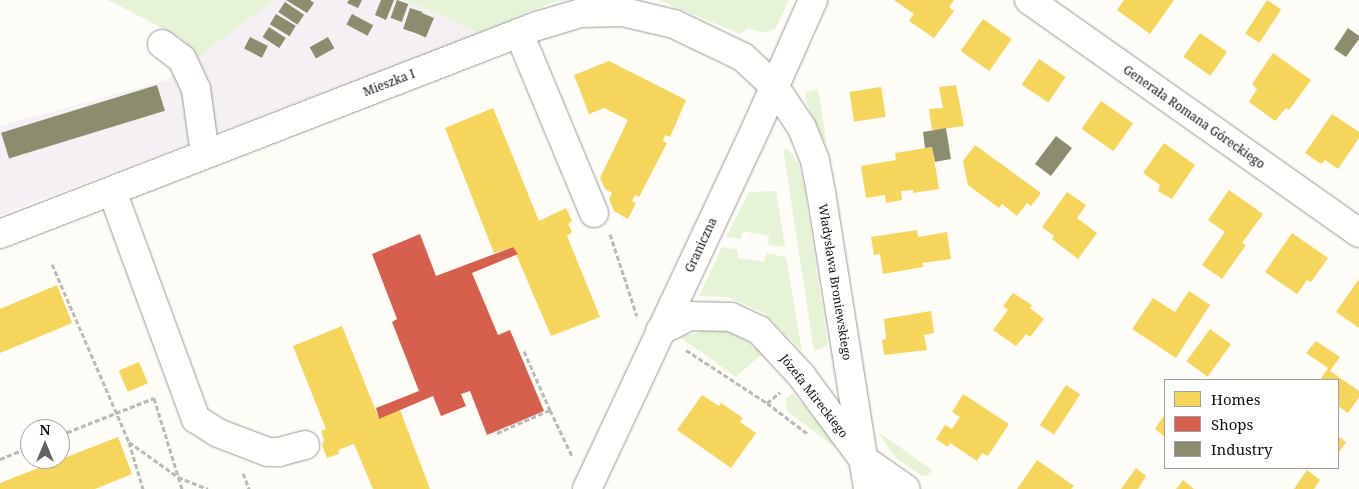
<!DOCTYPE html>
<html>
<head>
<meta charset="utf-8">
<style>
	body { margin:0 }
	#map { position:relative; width:1359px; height:489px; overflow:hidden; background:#fdfcf7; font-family:"Noto Serif",serif }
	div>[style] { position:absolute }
	.industrial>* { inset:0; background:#f5f0f3 }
	.green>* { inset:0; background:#e7f3d7 }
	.homes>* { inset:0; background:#f6d55c; transform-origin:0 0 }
	.shops>* { inset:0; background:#d6604d }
	.industry>* { inset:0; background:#8c8c6e; transform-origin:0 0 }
	.path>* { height:3px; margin-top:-1.5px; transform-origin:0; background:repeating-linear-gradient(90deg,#b9b9b8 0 5px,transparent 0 7.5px) }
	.roads { filter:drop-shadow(0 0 1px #979795) drop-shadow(0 0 1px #979795) }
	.minor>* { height:28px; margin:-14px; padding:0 14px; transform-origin:14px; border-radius:14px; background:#fffffe }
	span { translate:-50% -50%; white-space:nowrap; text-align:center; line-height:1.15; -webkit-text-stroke:5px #fff; paint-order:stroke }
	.street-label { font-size:12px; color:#111 }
	.legend { position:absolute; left:1164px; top:379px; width:175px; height:90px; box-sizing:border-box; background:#fff; border:1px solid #a0a0a0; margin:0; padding:6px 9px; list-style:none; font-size:15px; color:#111 }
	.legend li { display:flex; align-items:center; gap:10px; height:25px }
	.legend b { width:25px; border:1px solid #a0a0a0 }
	.north { position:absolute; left:20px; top:419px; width:50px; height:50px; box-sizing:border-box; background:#fff; border:1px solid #a0a0a0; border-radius:50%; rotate:0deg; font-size:14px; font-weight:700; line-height:20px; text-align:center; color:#111 }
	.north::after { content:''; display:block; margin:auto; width:18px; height:22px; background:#646362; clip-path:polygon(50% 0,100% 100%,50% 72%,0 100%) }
</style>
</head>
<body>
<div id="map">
	<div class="industrial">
		<i style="clip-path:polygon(274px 0,404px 0,480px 33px,0 215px,0 126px,167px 80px)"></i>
	</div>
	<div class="green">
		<i style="clip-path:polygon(108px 0,274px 0,197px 58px,192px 49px,180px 37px)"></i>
		<i style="clip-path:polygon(404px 0,566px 0,550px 3px,480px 33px)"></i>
		<i style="clip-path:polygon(659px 0,789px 0,775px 29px,764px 33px,748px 28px,740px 34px)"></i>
		<i style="clip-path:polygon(818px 89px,827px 145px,826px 145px,806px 102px,805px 92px)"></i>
		<i style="clip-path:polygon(783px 148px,790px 151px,798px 163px,804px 186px,828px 346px,814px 351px)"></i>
		<i style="clip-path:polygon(776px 191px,785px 247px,768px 245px,769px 236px,743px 231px,741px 239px,726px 237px,749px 192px)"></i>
		<i style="clip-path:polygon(722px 247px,738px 250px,738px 258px,764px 262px,766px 253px,786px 257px,802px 351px,764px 313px,728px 297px,699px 296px)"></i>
		<i style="clip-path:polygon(708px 330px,729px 331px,747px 341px,762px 354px,736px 377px,680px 337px)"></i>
		<i style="clip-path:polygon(793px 393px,836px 444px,836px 448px,787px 411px,786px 399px)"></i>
		<i style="clip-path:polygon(877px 431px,932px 470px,929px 474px,922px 476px,895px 457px)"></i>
	</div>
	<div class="homes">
		<i style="clip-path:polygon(894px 0,954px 0,949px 7px,954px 11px,934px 38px,909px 21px,914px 14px)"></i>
		<i style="clip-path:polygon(1124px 0,1174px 0,1150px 34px,1117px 10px)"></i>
		<i style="left:1267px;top:0;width:17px;height:40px;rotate:33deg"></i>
		<i style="left:983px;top:19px;width:35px;height:39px;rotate:35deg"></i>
		<i style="left:1200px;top:33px;width:33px;height:29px;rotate:35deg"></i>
		<i style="clip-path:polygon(1273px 53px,1311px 80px,1289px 110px,1286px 108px,1275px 121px,1249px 102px,1257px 89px,1252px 84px)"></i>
		<i style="left:1039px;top:59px;width:32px;height:31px;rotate:34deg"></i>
		<i style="clip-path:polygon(609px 61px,686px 100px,670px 137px,665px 135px,663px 141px,667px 143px,639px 197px,635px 195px,632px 201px,636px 203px,628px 219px,614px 211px,609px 199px,612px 193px,605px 189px,600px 178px,628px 120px,604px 108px,589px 114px,574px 75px)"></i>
		<i style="clip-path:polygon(956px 85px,964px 126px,932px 130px,929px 109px,943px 108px,939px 87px)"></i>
		<i style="left:881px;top:87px;width:30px;height:32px;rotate:81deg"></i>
		<i style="left:1101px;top:101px;width:39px;height:34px;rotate:35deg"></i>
		<i style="clip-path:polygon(493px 108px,539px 221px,566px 208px,572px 221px,568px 224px,572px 232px,567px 236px,600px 317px,551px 336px,513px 247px,494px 253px,445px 128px)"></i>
		<i style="clip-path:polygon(1332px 114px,1359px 132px,1359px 138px,1338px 169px,1325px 160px,1321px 164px,1305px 153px)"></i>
		<i style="clip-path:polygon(1164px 143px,1195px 165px,1172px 199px,1158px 191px,1160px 185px,1143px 173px)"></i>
		<i style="clip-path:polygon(975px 145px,1041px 193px,1031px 206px,1027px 203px,1017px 216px,1002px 204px,999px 208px,968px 185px,963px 161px)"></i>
		<i style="clip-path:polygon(932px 147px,939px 189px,913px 193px,913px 190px,901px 191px,902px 200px,886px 203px,885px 195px,866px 198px,861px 166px,896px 160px,895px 153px)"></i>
		<i style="clip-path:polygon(1229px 190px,1263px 214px,1242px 243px,1246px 245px,1222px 279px,1202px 265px,1225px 232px,1208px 220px)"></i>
		<i style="clip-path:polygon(1067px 192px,1086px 205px,1077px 218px,1097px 233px,1078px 259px,1052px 239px,1054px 236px,1042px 227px)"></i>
		<i style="clip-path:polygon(917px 230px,918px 237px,947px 232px,951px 259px,922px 263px,923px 267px,883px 274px,880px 254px,874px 255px,871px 237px)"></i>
		<i style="clip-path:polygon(1292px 233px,1328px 258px,1311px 282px,1307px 280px,1297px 294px,1265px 272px)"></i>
		<i style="clip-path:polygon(1359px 279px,1359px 328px,1336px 312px)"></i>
		<i style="clip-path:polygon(57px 285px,72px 323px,0 353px,0 309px)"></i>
		<i style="clip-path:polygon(1189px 291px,1210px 305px,1176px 358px,1132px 329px,1153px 298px,1175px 312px)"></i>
		<i style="clip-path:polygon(1013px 293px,1032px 305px,1030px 308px,1044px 319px,1030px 337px,1026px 334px,1016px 346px,993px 330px,1008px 310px,1003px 306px)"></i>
		<i style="clip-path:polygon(931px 311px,934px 333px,924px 335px,927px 350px,884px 355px,882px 340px,886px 339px,884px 319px)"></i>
		<i style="clip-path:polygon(342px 326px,379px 419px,400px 410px,430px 489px,373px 489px,354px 444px,338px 450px,339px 454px,327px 458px,322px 445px,324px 440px,321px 431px,326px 429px,293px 346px)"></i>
		<i style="left:1210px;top:329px;width:26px;height:40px;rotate:36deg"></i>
		<i style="clip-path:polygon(1316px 341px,1340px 357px,1330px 371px,1359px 391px,1359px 397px,1348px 413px,1338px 406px,1338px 380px,1320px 380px,1328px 368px,1306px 353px)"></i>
		<i style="left:139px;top:362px;width:23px;height:22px;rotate:67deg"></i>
		<i style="left:1066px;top:385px;width:17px;height:48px;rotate:33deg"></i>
		<i style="clip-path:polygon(963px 394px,1009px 424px,988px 456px,982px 453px,977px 461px,950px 443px,948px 447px,936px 439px,945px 425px,952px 429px,960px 417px,952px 412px)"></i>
		<i style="clip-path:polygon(702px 395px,719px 406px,721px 403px,743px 418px,740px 422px,756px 433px,731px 468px,677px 430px)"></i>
		<i style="clip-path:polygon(1165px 414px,1165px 437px,1155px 429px)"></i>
		<i style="clip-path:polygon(1338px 436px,1346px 442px,1338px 454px)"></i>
		<i style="clip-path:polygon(118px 437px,132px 474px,95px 489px,0 489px,0 483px)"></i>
		<i style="clip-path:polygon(1037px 460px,1074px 486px,1071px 489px,1017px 489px)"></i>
		<i style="clip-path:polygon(1136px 468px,1146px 476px,1138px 489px,1121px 489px)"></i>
		<i style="clip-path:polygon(1307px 470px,1320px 480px,1314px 489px,1294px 489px)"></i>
		<i style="clip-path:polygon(1183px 480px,1194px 489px,1176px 489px)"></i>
	</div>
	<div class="shops">
		<i style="clip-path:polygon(420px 234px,436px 276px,513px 247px,518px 254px,472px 273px,498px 335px,510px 330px,544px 411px,487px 435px,470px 391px,461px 394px,466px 406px,441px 416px,433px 396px,379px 419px,376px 408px,419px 391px,392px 322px,397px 319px,372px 254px)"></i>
	</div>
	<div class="industry">
		<i style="clip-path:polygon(286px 0,310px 0,314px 3px,307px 13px)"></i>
		<i style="clip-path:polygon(349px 0,362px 0,358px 8px,347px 3px)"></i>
		<i style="clip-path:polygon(381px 0,394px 0,386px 20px,375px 15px)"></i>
		<i style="left:397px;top:0;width:12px;height:19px;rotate:20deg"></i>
		<i style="left:285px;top:2px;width:23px;height:12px;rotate:34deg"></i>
		<i style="left:410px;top:8px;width:13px;height:22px;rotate:18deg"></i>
		<i style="left:422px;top:13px;width:13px;height:21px;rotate:23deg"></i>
		<i style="left:276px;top:14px;width:23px;height:12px;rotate:31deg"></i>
		<i style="left:352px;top:14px;width:24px;height:12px;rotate:28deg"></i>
		<i style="left:269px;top:27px;width:20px;height:12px;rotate:33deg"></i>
		<i style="clip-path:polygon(1348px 28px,1359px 36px,1359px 39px,1346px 57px,1334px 49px)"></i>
		<i style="left:250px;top:37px;width:20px;height:13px;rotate:27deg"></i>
		<i style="left:328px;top:37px;width:13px;height:21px;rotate:61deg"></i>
		<i style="left:157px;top:85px;width:27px;height:163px;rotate:73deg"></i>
		<i style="clip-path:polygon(946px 128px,951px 159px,935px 162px,932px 147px,925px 148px,923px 132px)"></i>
		<i style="left:1056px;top:136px;width:20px;height:35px;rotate:37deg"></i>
	</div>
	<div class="path">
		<i style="left:610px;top:234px;width:86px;rotate:71.8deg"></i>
		<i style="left:52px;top:264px;width:194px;rotate:66.6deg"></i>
		<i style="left:129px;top:442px;width:49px;rotate:73.4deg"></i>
		<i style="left:686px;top:350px;width:97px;rotate:33.2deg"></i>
		<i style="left:767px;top:403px;width:51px;rotate:37.1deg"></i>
		<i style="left:524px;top:351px;width:64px;rotate:66.2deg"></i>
		<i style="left:767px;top:403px;width:17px;rotate:-40deg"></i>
		<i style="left:497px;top:433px;width:58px;rotate:-23.5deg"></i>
		<i style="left:550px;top:410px;width:51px;rotate:64.4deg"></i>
		<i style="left:60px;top:435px;width:101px;rotate:-21.5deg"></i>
		<i style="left:154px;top:398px;width:95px;rotate:72.9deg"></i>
		<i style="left:129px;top:442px;width:60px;rotate:35.5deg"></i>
		<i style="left:178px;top:477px;width:32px;rotate:22deg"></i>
		<i style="left:0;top:459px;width:32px;rotate:-22deg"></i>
		<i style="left:243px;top:473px;width:17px;rotate:69deg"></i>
	</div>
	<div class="roads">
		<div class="minor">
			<i style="left:1029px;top:0;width:404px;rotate:35.2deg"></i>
			<i style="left:519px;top:33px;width:195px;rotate:67.4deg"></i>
			<i style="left:162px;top:44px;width:25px;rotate:37deg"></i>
			<i style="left:182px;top:59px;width:33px;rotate:65deg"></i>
			<i style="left:196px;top:89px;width:66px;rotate:82.1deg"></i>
			<i style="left:112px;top:191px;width:243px;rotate:69.8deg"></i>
			<i style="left:196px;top:419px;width:26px;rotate:32deg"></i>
			<i style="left:218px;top:433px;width:53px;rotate:20.8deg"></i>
			<i style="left:268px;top:452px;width:11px"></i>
			<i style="left:279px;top:452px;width:27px;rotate:-15deg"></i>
			<i style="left:0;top:234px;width:576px;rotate:-21.17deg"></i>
			<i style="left:537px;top:26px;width:46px;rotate:-16.5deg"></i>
			<i style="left:581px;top:13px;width:42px;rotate:-1.4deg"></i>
			<i style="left:623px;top:12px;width:52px;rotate:13.2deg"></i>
			<i style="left:674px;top:24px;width:76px;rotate:25.6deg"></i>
			<i style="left:743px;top:57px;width:42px;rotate:43.1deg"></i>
			<i style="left:774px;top:86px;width:50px;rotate:56.3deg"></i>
			<i style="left:802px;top:128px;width:35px;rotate:68deg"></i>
			<i style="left:815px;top:161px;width:32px;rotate:79deg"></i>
			<i style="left:821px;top:192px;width:301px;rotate:81deg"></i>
			<i style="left:660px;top:331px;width:33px;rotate:-27deg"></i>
			<i style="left:689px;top:316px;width:42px;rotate:1.4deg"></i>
			<i style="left:731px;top:317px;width:31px;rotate:25deg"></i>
			<i style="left:759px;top:330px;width:62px;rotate:47deg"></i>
			<i style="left:801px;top:375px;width:104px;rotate:53.6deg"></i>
			<i style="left:863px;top:459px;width:52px;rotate:34.9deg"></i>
			<i style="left:587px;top:489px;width:401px;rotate:-64.9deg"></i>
			<i style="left:757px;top:126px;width:138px;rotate:-66deg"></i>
		</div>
	</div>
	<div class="street-label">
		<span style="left:389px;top:83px;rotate:-21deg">Mieszka I</span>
		<span style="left:1194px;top:117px;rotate:35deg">Generała Romana Góreckiego</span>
		<span style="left:701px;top:245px;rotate:-65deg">Graniczna</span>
		<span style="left:835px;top:282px;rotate:81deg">Władysława Broniewskiego</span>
		<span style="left:814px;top:396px;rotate:52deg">Józefa Mireckiego</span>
	</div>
	<ul class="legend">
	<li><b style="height:14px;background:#f6d55c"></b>Homes</li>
	<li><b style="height:14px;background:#d6604d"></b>Shops</li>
	<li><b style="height:14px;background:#8c8c6e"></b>Industry</li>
	</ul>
	<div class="north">N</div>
</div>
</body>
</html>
